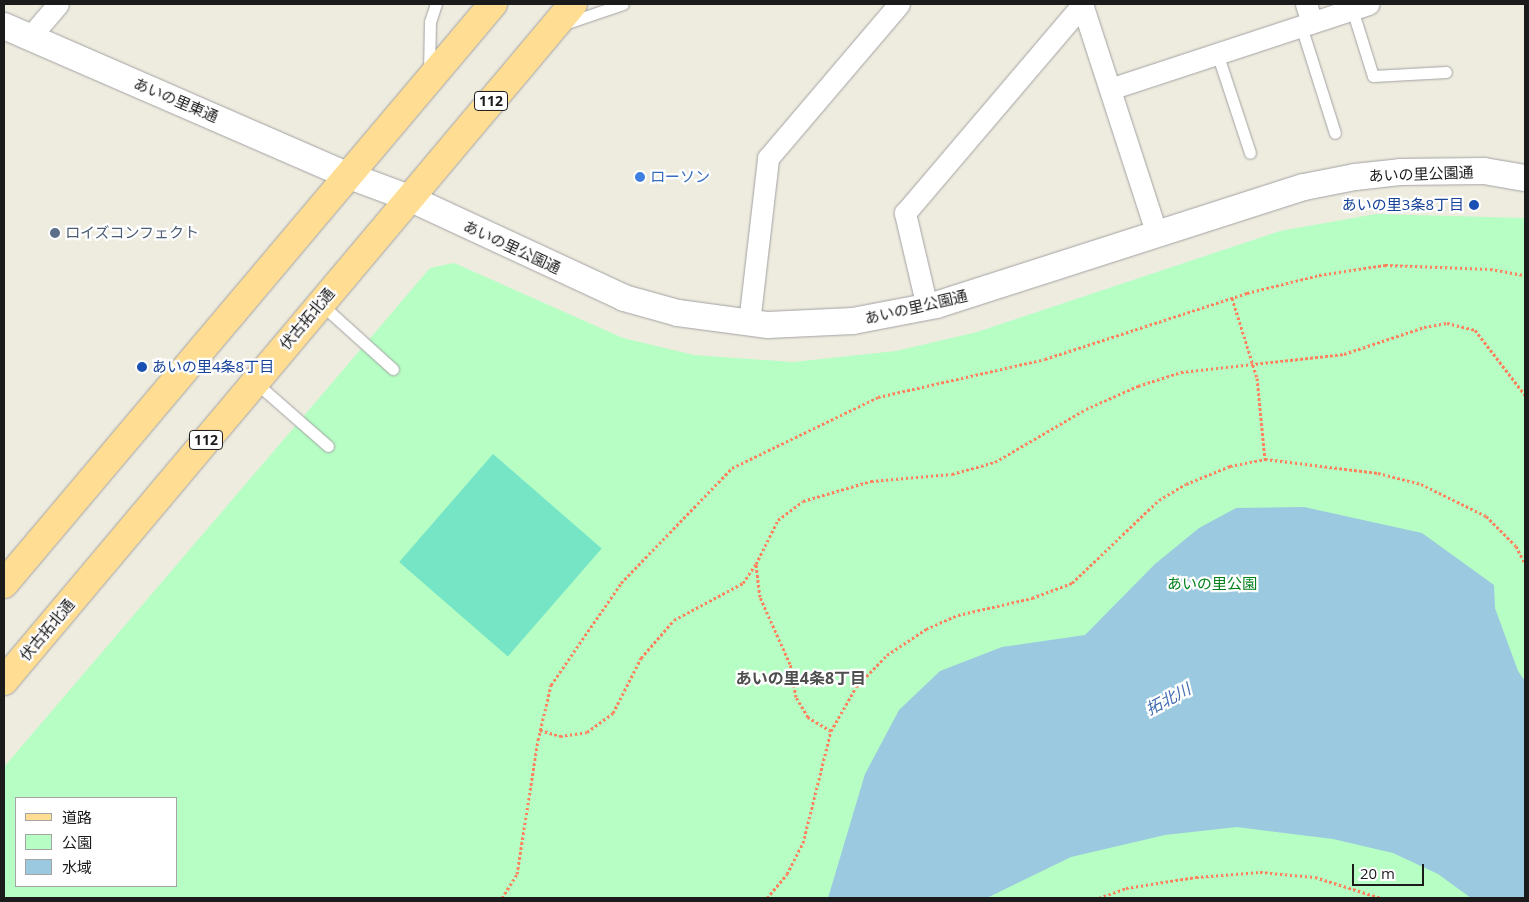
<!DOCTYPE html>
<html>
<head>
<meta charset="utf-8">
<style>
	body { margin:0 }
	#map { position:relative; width:1529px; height:902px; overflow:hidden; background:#eeebdf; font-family:"Open Sans","Noto Sans JP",sans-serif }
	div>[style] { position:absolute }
	.park>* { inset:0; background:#b6fec4 }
	.pitch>* { inset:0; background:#75e5c6; transform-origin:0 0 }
	.water>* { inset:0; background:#9bc9e0 }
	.path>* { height:3px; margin-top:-1.5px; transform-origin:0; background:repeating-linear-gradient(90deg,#ff825f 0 2.5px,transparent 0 5px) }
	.roads { filter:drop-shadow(0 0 1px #a2a2a2) drop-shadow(0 0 1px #a2a2a2) }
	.service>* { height:11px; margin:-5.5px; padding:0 5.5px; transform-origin:5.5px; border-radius:5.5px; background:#fff }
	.minor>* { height:21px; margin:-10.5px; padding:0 10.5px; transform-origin:10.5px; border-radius:10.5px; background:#fff }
	.tertiary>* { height:26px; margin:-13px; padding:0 13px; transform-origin:13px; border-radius:13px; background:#fff }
	.primary>* { height:28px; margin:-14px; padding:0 14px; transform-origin:14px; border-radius:14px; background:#ffdd93 }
	.dots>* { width:14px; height:14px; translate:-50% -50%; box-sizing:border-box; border:2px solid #fff; border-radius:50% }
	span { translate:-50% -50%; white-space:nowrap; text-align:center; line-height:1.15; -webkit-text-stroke:4.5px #fff; paint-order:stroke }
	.shield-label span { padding:1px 4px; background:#fff; border:1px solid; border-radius:4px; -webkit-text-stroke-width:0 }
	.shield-label { font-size:14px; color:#1b1b1b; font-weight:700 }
	.street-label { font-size:15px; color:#1b1b1b }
	.shop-label { font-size:15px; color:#366cbe }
	.left { translate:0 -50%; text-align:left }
	.transit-label { font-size:15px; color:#164399 }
	.right { translate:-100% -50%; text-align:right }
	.service-label { font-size:15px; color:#4e5e75 }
	.park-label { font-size:15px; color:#02801b }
	.neighbourhood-label { font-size:16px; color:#4e4e4e; font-weight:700 }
	.water-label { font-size:16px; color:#416cb1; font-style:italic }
	.frame { position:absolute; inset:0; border:5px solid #1b1b1b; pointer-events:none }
	.legend { position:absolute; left:15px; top:797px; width:162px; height:90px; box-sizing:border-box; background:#fff; border:1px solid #a4a4a4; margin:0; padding:6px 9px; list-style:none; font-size:15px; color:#1b1b1b }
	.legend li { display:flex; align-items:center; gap:10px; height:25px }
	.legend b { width:25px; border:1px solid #a4a4a4 }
	.scale { position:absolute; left:1352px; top:864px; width:72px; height:22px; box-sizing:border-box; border:2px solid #1b1b1b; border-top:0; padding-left:6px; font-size:15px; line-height:18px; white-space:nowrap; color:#1b1b1b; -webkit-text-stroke:4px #fff; paint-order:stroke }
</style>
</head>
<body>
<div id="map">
	<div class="park">
		<i style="clip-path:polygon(evenodd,1376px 214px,1525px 218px,1525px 898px,4px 898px,4px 767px,430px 268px,454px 263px,623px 338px,694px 355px,793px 362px,896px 351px,977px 332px,1280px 231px,1376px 214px,16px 798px,176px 798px,176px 886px,16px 886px,16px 798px)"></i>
	</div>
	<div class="pitch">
		<i style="left:493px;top:454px;width:144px;height:143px;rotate:41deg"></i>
	</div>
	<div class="water">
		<i style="clip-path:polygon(1304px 507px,1422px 533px,1494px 585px,1495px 608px,1518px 671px,1525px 681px,1525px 898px,1471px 898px,1438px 874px,1393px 853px,1333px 839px,1237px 827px,1165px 835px,1071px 857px,987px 898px,828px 898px,865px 774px,899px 710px,940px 671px,1002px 647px,1085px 635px,1155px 564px,1199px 528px,1236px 508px)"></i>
	</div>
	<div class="path">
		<i style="left:1232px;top:298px;width:84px;rotate:72.6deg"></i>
		<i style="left:1257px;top:378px;width:81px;rotate:84.4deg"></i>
		<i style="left:540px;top:730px;width:21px;rotate:17deg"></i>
		<i style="left:560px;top:736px;width:27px;rotate:-8deg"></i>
		<i style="left:587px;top:732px;width:32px;rotate:-36deg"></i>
		<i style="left:613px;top:713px;width:62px;rotate:-63deg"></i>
		<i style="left:641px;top:658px;width:50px;rotate:-49deg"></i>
		<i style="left:674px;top:620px;width:78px;rotate:-28.2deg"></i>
		<i style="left:743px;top:583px;width:23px;rotate:-56deg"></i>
		<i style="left:831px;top:731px;width:27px;rotate:-149deg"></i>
		<i style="left:808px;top:717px;width:23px;rotate:-121deg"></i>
		<i style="left:796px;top:697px;width:34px;rotate:-100deg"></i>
		<i style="left:790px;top:664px;width:73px;rotate:-114.1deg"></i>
		<i style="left:760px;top:597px;width:33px;rotate:-97deg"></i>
		<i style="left:756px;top:564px;width:49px;rotate:-63.4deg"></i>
		<i style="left:778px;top:520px;width:31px;rotate:-37deg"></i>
		<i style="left:803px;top:501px;width:71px;rotate:-16.4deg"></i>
		<i style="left:871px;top:481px;width:81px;rotate:-4.9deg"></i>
		<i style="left:952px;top:474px;width:45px;rotate:-15.6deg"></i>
		<i style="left:995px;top:462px;width:105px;rotate:-30.2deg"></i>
		<i style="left:1086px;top:409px;width:57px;rotate:-23.9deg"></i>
		<i style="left:1138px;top:386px;width:45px;rotate:-18deg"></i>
		<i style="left:1181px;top:372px;width:164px;rotate:-6.3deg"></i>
		<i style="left:1344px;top:354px;width:84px;rotate:-18.6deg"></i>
		<i style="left:1424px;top:327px;width:23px;rotate:-10deg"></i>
		<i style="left:1447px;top:323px;width:29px;rotate:14deg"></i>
		<i style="left:1475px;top:330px;width:82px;rotate:52.4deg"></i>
		<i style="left:502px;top:898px;width:28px;rotate:-58deg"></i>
		<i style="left:517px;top:874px;width:136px;rotate:-81.1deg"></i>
		<i style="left:538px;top:740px;width:57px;rotate:-76.7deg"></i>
		<i style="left:551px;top:685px;width:124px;rotate:-55.5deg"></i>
		<i style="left:621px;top:583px;width:160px;rotate:-46deg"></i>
		<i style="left:732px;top:468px;width:162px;rotate:-25.9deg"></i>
		<i style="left:878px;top:397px;width:171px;rotate:-12.8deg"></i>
		<i style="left:1045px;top:359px;width:213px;rotate:-18.1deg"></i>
		<i style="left:1247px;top:293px;width:74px;rotate:-14deg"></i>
		<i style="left:1319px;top:275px;width:67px;rotate:-8.6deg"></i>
		<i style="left:1385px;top:265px;width:105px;rotate:2.2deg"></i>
		<i style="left:1490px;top:269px;width:36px;rotate:10deg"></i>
		<i style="left:767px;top:898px;width:31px;rotate:-50deg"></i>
		<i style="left:787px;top:874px;width:35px;rotate:-63deg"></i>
		<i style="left:803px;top:843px;width:115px;rotate:-76deg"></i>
		<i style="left:831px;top:731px;width:51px;rotate:-60.4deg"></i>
		<i style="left:856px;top:687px;width:45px;rotate:-45.9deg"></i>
		<i style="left:887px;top:655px;width:47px;rotate:-33.7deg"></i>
		<i style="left:926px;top:629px;width:35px;rotate:-24deg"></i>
		<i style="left:958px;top:615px;width:76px;rotate:-12.9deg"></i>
		<i style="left:1032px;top:598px;width:43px;rotate:-20.6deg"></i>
		<i style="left:1072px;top:583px;width:120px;rotate:-43.7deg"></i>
		<i style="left:1159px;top:500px;width:31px;rotate:-31deg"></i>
		<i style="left:1186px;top:484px;width:48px;rotate:-22.2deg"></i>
		<i style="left:1230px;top:466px;width:36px;rotate:-11deg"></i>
		<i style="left:1265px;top:459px;width:114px;rotate:7.1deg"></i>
		<i style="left:1378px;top:473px;width:44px;rotate:14.3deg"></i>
		<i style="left:1421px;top:484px;width:72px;rotate:26.2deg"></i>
		<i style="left:1486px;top:516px;width:42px;rotate:45deg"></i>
		<i style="left:1516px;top:546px;width:20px;rotate:63deg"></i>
		<i style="left:1099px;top:898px;width:29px;rotate:-20deg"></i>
		<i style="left:1126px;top:888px;width:71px;rotate:-8.9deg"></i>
		<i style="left:1196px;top:877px;width:64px;rotate:-4.5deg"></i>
		<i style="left:1260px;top:872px;width:55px;rotate:5.2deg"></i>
		<i style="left:1315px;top:877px;width:69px;rotate:17.7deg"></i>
	</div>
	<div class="roads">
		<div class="service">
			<i style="left:1352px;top:9px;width:70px;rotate:72.6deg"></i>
			<i style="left:1373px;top:76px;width:73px;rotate:-3.1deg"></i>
			<i style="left:564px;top:24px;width:62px;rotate:-18.7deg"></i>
			<i style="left:1301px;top:26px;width:112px;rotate:72.4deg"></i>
			<i style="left:1217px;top:53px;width:105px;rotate:71.7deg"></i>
			<i style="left:429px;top:73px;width:51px;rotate:-88.9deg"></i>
			<i style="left:430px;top:22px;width:19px;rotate:-72deg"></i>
			<i style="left:321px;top:304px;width:97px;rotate:42.1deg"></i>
			<i style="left:255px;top:382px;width:97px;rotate:41.2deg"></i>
		</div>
		<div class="minor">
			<i style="left:1082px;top:4px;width:243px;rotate:72deg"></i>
			<i style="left:1306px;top:4px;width:19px;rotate:72deg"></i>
			<i style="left:30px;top:37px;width:43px;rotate:-49.7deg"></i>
			<i style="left:1110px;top:89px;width:272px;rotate:-18.2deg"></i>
			<i style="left:927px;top:307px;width:97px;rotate:-103.2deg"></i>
			<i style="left:905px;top:213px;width:275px;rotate:-49.6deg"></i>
			<i style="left:749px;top:323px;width:166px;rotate:-83.4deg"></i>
			<i style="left:768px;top:158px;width:202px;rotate:-49.6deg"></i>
		</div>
		<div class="tertiary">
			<i style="left:4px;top:26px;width:374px;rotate:23.5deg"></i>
			<i style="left:347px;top:175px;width:66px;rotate:20.4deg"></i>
			<i style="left:409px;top:198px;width:237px;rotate:24.9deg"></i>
			<i style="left:624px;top:298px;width:56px;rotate:15.5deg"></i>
			<i style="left:678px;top:313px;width:91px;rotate:7.6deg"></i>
			<i style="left:768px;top:325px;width:85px;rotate:-2.7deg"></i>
			<i style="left:853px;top:321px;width:85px;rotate:-10.9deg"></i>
			<i style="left:936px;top:305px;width:386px;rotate:-17.8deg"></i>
			<i style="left:1304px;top:187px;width:52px;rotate:-11.1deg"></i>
			<i style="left:1355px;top:177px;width:45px;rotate:-6.3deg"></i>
			<i style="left:1400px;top:172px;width:84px;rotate:-0.7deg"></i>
			<i style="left:1484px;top:171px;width:42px;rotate:9.7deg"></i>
		</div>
		<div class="primary">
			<i style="left:4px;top:584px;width:759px;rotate:-49.87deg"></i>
			<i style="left:4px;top:681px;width:884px;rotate:-49.95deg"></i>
		</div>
	</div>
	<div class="dots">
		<i style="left:640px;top:177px;background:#3f7fe0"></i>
		<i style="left:1474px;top:205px;background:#1a4fb4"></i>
		<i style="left:55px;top:233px;background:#5c6f8a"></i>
		<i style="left:142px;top:367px;background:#1a4fb4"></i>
	</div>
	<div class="shield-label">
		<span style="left:491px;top:101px">112</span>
		<span style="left:206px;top:440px">112</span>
	</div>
	<div class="street-label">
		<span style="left:176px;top:100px;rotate:23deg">あいの里東通</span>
		<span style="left:1421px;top:174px;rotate:-2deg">あいの里公園通</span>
		<span style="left:512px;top:247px;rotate:25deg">あいの里公園通</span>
		<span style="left:916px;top:307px;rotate:-13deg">あいの里公園通</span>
		<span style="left:307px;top:319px;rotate:-50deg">伏古拓北通</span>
		<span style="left:47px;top:630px;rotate:-50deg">伏古拓北通</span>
	</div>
	<div class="shop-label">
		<span class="left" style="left:650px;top:177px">ローソン</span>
	</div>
	<div class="transit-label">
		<span class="right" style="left:1464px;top:205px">あいの里3条8丁目</span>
		<span class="left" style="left:152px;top:367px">あいの里4条8丁目</span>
	</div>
	<div class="service-label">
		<span class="left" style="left:65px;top:233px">ロイズコンフェクト</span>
	</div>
	<div class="park-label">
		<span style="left:1212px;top:584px">あいの里公園</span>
	</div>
	<div class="neighbourhood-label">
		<span style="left:801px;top:678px">あいの里4条8丁目</span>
	</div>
	<div class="water-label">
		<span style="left:1168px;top:699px;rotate:-28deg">拓北川</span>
	</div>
	<div class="frame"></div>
	<ul class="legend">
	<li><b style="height:6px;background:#ffdd93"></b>道路</li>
	<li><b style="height:14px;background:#b6fec4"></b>公園</li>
	<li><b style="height:14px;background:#9bc9e0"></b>水域</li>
	</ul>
	<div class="scale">20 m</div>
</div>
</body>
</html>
